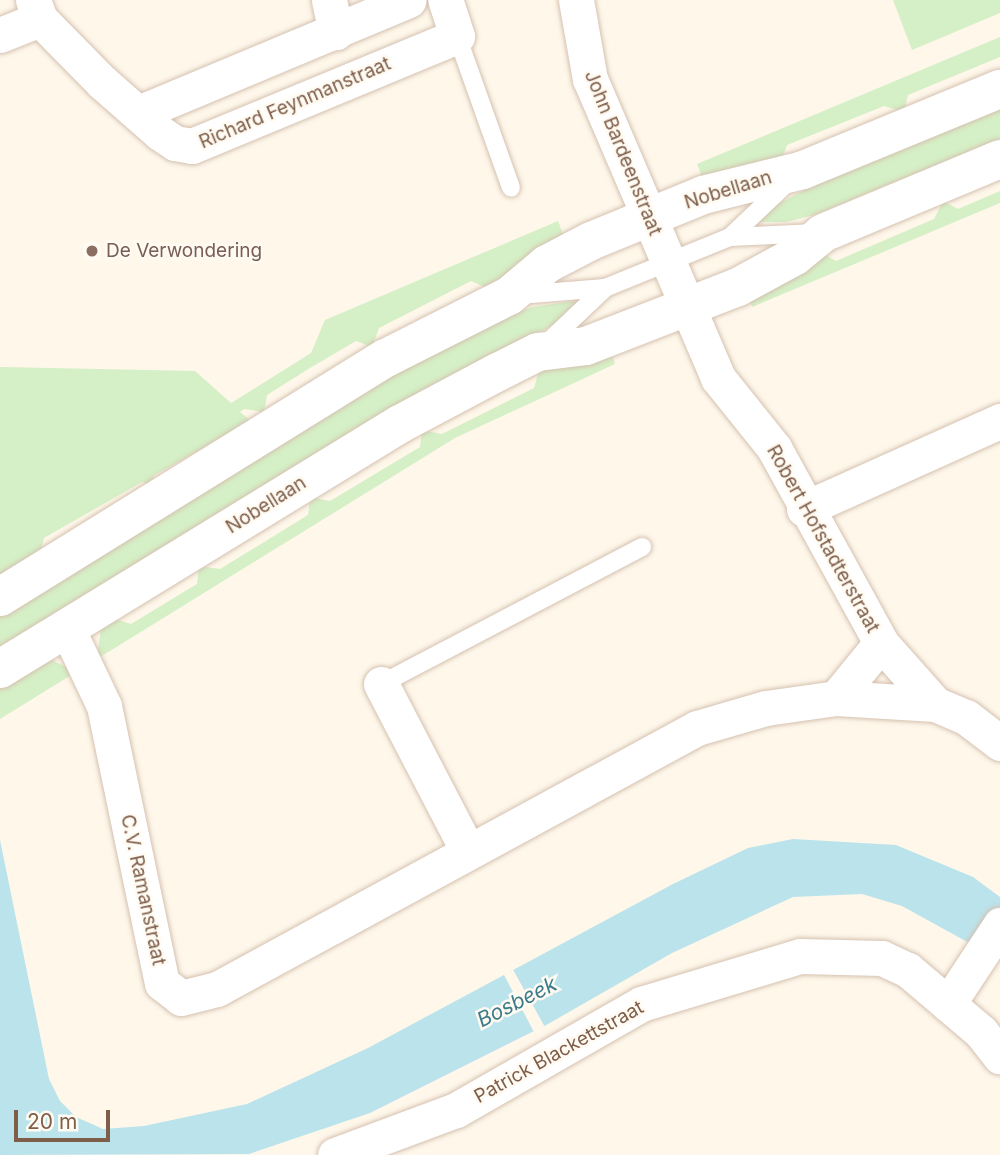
<!DOCTYPE html>
<html>
<head>
<meta charset="utf-8">
<style>
	body { margin:0 }
	#map { position:relative; width:1000px; height:1155px; overflow:hidden; background:#fef7ea; font-family:Inter,sans-serif }
	div>[style] { position:absolute }
	.green>* { inset:0; background:#d5efc6 }
	.water>* { inset:0; background:#bbe3eb }
	.pier>* { inset:0; background:#fef7ea }
	.roads { filter:drop-shadow(0 0 2px #d5c1b0) drop-shadow(0 0 2px #d5c1b0) }
	.lane>* { height:18px; margin:-9px; padding:0 9px; transform-origin:9px; border-radius:9px; background:#fff }
	.street>* { height:35px; margin:-17.5px; padding:0 17.5px; transform-origin:17.5px; border-radius:17.5px; background:#fff }
	.secondary>* { height:38px; margin:-19px; padding:0 19px; transform-origin:19px; border-radius:19px; background:#fff }
	.dots>* { width:19px; height:19px; translate:-50% -50%; box-sizing:border-box; border:4px solid #fffbf3; border-radius:50% }
	span { translate:-50% -50%; white-space:nowrap; text-align:center; line-height:1.15; -webkit-text-stroke:5px #fffbf3; paint-order:stroke }
	.street-label { font-size:19px; color:#7e5d49 }
	.education-label { font-size:19px; color:#785e54 }
	.left { translate:0 -50%; text-align:left }
	.water-label { font-size:21px; color:#3d7b8b; font-style:italic }
	.scale { position:absolute; left:14px; top:1110px; width:96px; height:32px; box-sizing:border-box; border:4px solid #7e5d49; border-top:0; padding-left:9px; font-size:21px; line-height:24px; white-space:nowrap; color:#7e5d49; -webkit-text-stroke:5px #fffbf3; paint-order:stroke }
</style>
</head>
<body>
<div id="map">
	<div class="green">
		<i style="clip-path:polygon(893px 0,1000px 0,1000px 13px,912px 50px)"></i>
		<i style="clip-path:polygon(1000px 37px,1000px 57px,908px 95px,904px 112px,884px 106px,787px 145px,781px 162px,705px 185px,697px 164px)"></i>
		<i style="clip-path:polygon(1000px 108px,1000px 139px,814px 215px,786px 222px,757px 222px,776px 205px,806px 189px)"></i>
		<i style="clip-path:polygon(1000px 191px,1000px 203px,752px 307px,747px 292px,820px 252px,836px 261px,934px 219px,943px 201px,958px 209px)"></i>
		<i style="clip-path:polygon(558px 221px,566px 242px,487px 288px,471px 281px,379px 328px,372px 347px,356px 341px,310px 368px,267px 395px,264px 412px,244px 409px,240px 412px,251px 421px,155px 475px,149px 484px,142px 482px,44px 538px,41px 550px,0 576px,0 367px,195px 371px,231px 403px,311px 353px,325px 320px)"></i>
		<i style="clip-path:polygon(573px 301px,578px 303px,551px 326px,0 649px,0 615px,380px 381px,503px 318px,532px 307px)"></i>
		<i style="clip-path:polygon(610px 349px,615px 364px,455px 438px,97px 659px,101px 627px,115px 619px,131px 624px,197px 584px,199px 566px,220px 569px,308px 515px,310px 497px,330px 501px,420px 447px,422px 430px,442px 434px,534px 388px,539px 370px)"></i>
		<i style="clip-path:polygon(50px 659px,76px 672px,0 719px,0 689px)"></i>
	</div>
	<div class="water">
		<i style="clip-path:polygon(793px 839px,896px 845px,973px 877px,1000px 897px,1000px 960px,902px 906px,862px 894px,793px 897px,672px 953px,548px 1024px,370px 1113px,249px 1154px,0 1155px,0 840px,49px 1079px,60px 1101px,76px 1117px,103px 1129px,144px 1126px,247px 1104px,368px 1048px,673px 884px,748px 848px)"></i>
	</div>
	<div class="pier">
		<i style="clip-path:polygon(511px 966px,546px 1029px,535px 1034px,502px 971px)"></i>
	</div>
	<div class="roads">
		<div class="lane">
			<i style="left:457px;top:36px;width:161px;rotate:70.4deg"></i>
			<i style="left:730px;top:237px;width:79px;rotate:-43.5deg"></i>
			<i style="left:519px;top:295px;width:86px;rotate:-4.7deg"></i>
			<i style="left:605px;top:288px;width:135px;rotate:-22.2deg"></i>
			<i style="left:730px;top:237px;width:87px;rotate:-2.6deg"></i>
			<i style="left:545px;top:345px;width:83px;rotate:-43.5deg"></i>
			<i style="left:381px;top:684px;width:295px;rotate:-27.7deg"></i>
		</div>
		<div class="street">
			<i style="left:33px;top:0;width:20px;rotate:70deg"></i>
			<i style="left:40px;top:19px;width:88px;rotate:45.5deg"></i>
			<i style="left:102px;top:82px;width:77px;rotate:41.3deg"></i>
			<i style="left:160px;top:133px;width:18px;rotate:34deg"></i>
			<i style="left:175px;top:143px;width:17px;rotate:10deg"></i>
			<i style="left:192px;top:146px;width:287px;rotate:-22.5deg"></i>
			<i style="left:457px;top:36px;width:38px;rotate:-108deg"></i>
			<i style="left:329px;top:0;width:33px;rotate:78deg"></i>
			<i style="left:576px;top:0;width:80px;rotate:80deg"></i>
			<i style="left:590px;top:79px;width:325px;rotate:66.8deg"></i>
			<i style="left:718px;top:378px;width:90px;rotate:51.3deg"></i>
			<i style="left:774px;top:448px;width:222px;rotate:61.2deg"></i>
			<i style="left:881px;top:643px;width:81px;rotate:48.5deg"></i>
			<i style="left:935px;top:704px;width:34px;rotate:23deg"></i>
			<i style="left:966px;top:717px;width:43px;rotate:37.4deg"></i>
			<i style="left:0;top:35px;width:43px;rotate:-21.8deg"></i>
			<i style="left:141px;top:112px;width:290px;rotate:-22.7deg"></i>
			<i style="left:804px;top:509px;width:215px;rotate:-24.2deg"></i>
			<i style="left:67px;top:628px;width:86px;rotate:64.6deg"></i>
			<i style="left:104px;top:706px;width:283px;rotate:78.2deg"></i>
			<i style="left:162px;top:983px;width:24px;rotate:38deg"></i>
			<i style="left:181px;top:998px;width:37px;rotate:-14deg"></i>
			<i style="left:217px;top:989px;width:546px;rotate:-28.54deg"></i>
			<i style="left:697px;top:728px;width:72px;rotate:-16.2deg"></i>
			<i style="left:766px;top:708px;width:71px;rotate:-8.1deg"></i>
			<i style="left:836px;top:698px;width:71px;rotate:-50.7deg"></i>
			<i style="left:381px;top:684px;width:188px;rotate:62.5deg"></i>
			<i style="left:836px;top:698px;width:99px;rotate:3.5deg"></i>
			<i style="left:948px;top:1004px;width:95px;rotate:-56.6deg"></i>
			<i style="left:335px;top:1155px;width:129px;rotate:-20.4deg"></i>
			<i style="left:456px;top:1110px;width:213px;rotate:-29.8deg"></i>
			<i style="left:641px;top:1004px;width:166px;rotate:-16.8deg"></i>
			<i style="left:800px;top:956px;width:82px;rotate:1.4deg"></i>
			<i style="left:882px;top:958px;width:29px;rotate:25deg"></i>
			<i style="left:908px;top:970px;width:96px;rotate:40.3deg"></i>
			<i style="left:981px;top:1032px;width:31px;rotate:52deg"></i>
		</div>
		<div class="secondary">
			<i style="left:0;top:597px;width:454px;rotate:-31.8deg"></i>
			<i style="left:386px;top:358px;width:138px;rotate:-26.8deg"></i>
			<i style="left:509px;top:296px;width:50px;rotate:-40.1deg"></i>
			<i style="left:547px;top:264px;width:50px;rotate:-27.6deg"></i>
			<i style="left:591px;top:241px;width:121px;rotate:-22.3deg"></i>
			<i style="left:703px;top:195px;width:103px;rotate:-14deg"></i>
			<i style="left:803px;top:170px;width:213px;rotate:-22.4deg"></i>
			<i style="left:0;top:669px;width:469px;rotate:-31.5deg"></i>
			<i style="left:400px;top:424px;width:111px;rotate:-28deg"></i>
			<i style="left:498px;top:372px;width:45px;rotate:-26.6deg"></i>
			<i style="left:538px;top:352px;width:48px;rotate:-7.1deg"></i>
			<i style="left:586px;top:346px;width:163px;rotate:-21.2deg"></i>
			<i style="left:738px;top:287px;width:65px;rotate:-28.5deg"></i>
			<i style="left:795px;top:256px;width:36px;rotate:-39deg"></i>
			<i style="left:823px;top:233px;width:192px;rotate:-22.7deg"></i>
		</div>
	</div>
	<div class="dots">
		<i style="left:92px;top:251px;background:#8d6e63"></i>
	</div>
	<div class="street-label">
		<span style="left:295px;top:103px;rotate:-23deg">Richard Feynmanstraat</span>
		<span style="left:623px;top:153px;rotate:68deg">John Bardeenstraat</span>
		<span style="left:728px;top:190px;rotate:-17deg">Nobellaan</span>
		<span style="left:266px;top:505px;rotate:-32deg">Nobellaan</span>
		<span style="left:823px;top:539px;rotate:61deg">Robert Hofstadterstraat</span>
		<span style="left:143px;top:890px;rotate:78deg">C.V. Ramanstraat</span>
		<span style="left:559px;top:1052px;rotate:-29deg">Patrick Blackettstraat</span>
	</div>
	<div class="education-label">
		<span class="left" style="left:106px;top:251px">De Verwondering</span>
	</div>
	<div class="water-label">
		<span style="left:517px;top:1002px;rotate:-27deg">Bosbeek</span>
	</div>
	<div class="scale">20 m</div>
</div>
</body>
</html>
